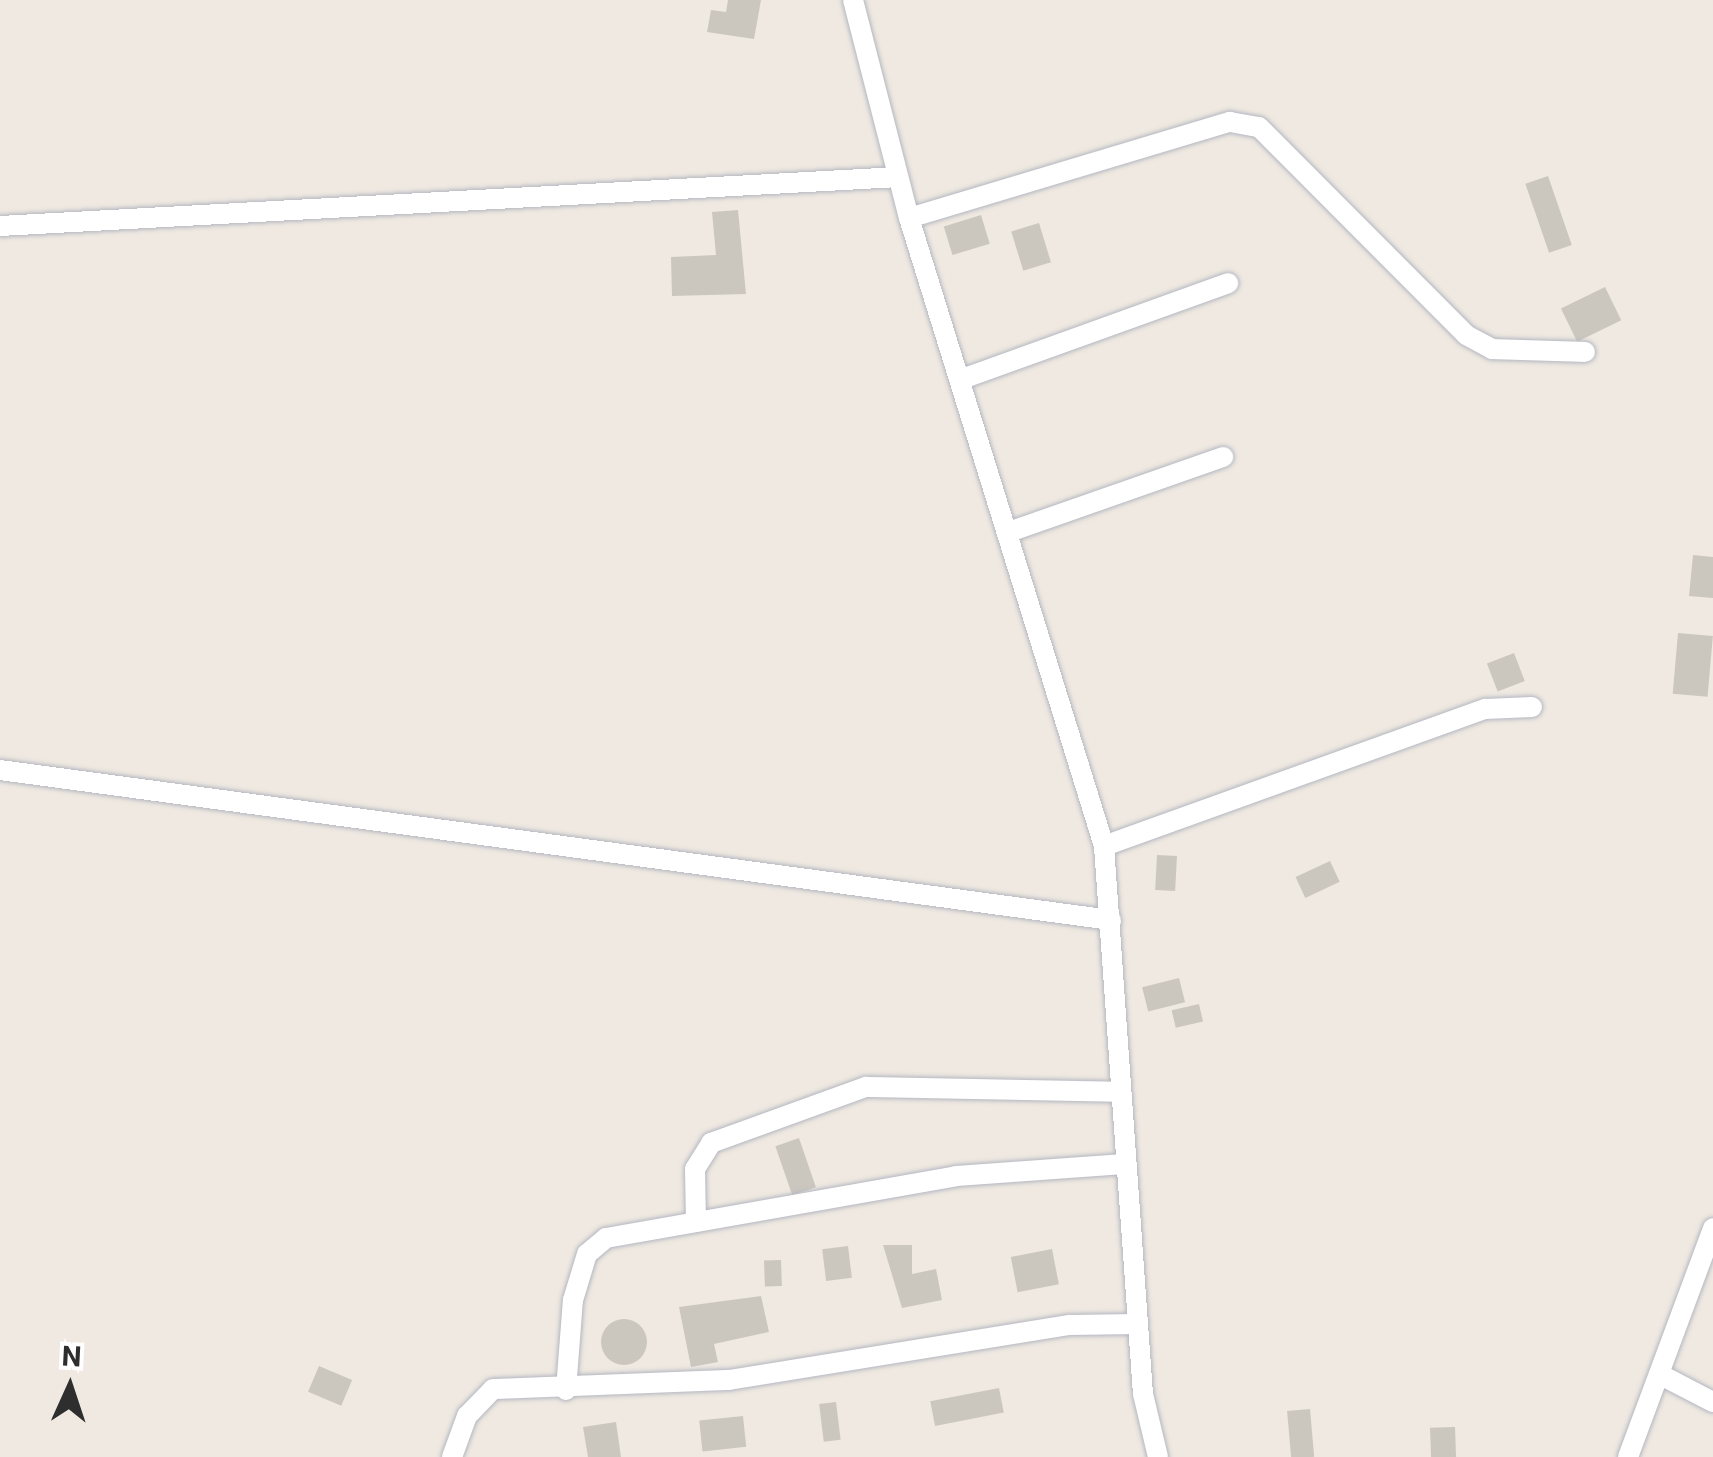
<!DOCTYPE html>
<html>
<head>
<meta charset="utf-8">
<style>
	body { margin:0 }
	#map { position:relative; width:1713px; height:1457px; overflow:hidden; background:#efe9e1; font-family:Roboto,sans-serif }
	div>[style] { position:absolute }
	.building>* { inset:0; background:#cbc7bf; transform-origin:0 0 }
	.round { border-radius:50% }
	.roads { filter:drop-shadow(0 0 2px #b4b7c1) drop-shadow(0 0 2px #b4b7c1) }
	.minor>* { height:20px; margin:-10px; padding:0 10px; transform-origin:10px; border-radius:10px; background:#fff }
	span { translate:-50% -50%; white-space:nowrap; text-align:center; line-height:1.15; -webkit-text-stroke:10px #fff; paint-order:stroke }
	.north { position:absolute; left:20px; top:1337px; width:100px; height:100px; -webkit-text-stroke:8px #fff; paint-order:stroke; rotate:3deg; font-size:28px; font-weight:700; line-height:40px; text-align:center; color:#2e2e2e }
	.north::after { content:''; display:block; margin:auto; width:35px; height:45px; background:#2e2e2e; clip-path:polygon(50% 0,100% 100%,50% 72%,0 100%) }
</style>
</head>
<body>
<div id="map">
	<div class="building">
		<i style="clip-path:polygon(728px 0,761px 0,754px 39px,707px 32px,711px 10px,726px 12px)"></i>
		<i style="left:1548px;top:176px;width:73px;height:24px;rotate:71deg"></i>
		<i style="clip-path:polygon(738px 210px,746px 294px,672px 296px,671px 257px,716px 255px,712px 212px)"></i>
		<i style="left:981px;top:215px;width:30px;height:39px;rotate:73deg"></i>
		<i style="left:1039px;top:223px;width:41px;height:29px;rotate:73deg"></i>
		<i style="left:1605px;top:287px;width:37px;height:49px;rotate:64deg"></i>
		<i style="clip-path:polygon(1693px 555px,1713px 557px,1713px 598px,1689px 596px)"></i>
		<i style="left:1678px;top:633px;width:35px;height:61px;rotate:5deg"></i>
		<i style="left:1514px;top:653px;width:30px;height:29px;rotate:69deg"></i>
		<i style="left:1157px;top:855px;width:20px;height:35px;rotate:3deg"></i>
		<i style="left:1330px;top:861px;width:23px;height:38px;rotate:65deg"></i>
		<i style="left:1179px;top:978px;width:25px;height:38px;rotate:76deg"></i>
		<i style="left:1199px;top:1004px;width:18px;height:28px;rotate:77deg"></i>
		<i style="left:799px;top:1138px;width:52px;height:25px;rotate:71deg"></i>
		<i style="clip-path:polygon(883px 1245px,912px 1245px,912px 1274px,936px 1269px,942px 1300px,902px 1308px)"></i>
		<i style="left:848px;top:1246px;width:32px;height:26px;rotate:83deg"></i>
		<i style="left:1052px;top:1249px;width:36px;height:42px;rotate:79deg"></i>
		<i style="left:781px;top:1260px;width:26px;height:17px;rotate:88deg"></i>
		<i style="clip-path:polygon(761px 1296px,769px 1332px,714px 1344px,718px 1362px,691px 1367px,679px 1307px)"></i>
		<i class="round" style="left:601px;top:1319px;width:46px;height:46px"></i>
		<i style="left:319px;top:1366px;width:36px;height:28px;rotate:23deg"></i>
		<i style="left:999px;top:1388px;width:25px;height:70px;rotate:79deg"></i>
		<i style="left:836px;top:1402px;width:38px;height:17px;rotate:83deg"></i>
		<i style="left:1310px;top:1409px;width:48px;height:23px;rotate:85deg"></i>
		<i style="left:743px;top:1416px;width:31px;height:44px;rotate:84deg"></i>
		<i style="clip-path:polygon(616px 1422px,621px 1457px,588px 1457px,583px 1427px)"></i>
		<i style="left:1455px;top:1427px;width:30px;height:25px;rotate:88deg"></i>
	</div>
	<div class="roads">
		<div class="minor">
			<i style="left:853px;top:0;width:225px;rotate:75.6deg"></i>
			<i style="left:909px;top:218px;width:658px;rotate:72.75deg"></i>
			<i style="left:1104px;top:846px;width:549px;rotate:85.93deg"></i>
			<i style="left:1143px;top:1394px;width:65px;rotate:76.6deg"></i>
			<i style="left:909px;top:218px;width:335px;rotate:-16.7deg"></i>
			<i style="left:1230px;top:122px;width:29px;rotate:10deg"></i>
			<i style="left:1259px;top:127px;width:293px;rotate:45.1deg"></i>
			<i style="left:1466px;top:335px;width:30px;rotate:28deg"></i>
			<i style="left:1492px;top:349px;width:93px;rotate:1.8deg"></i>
			<i style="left:0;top:226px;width:899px;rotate:-3.12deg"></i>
			<i style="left:962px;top:379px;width:283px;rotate:-19.8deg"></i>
			<i style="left:1009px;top:532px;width:227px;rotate:-19.3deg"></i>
			<i style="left:0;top:770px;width:1121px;rotate:7.69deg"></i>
			<i style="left:1104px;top:846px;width:405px;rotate:-19.8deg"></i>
			<i style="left:1485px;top:709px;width:47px;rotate:-2.4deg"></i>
			<i style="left:696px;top:1222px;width:53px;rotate:-91.1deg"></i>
			<i style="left:695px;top:1169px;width:31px;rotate:-58deg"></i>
			<i style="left:711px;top:1143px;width:165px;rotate:-19.9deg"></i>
			<i style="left:866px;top:1087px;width:254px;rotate:1.1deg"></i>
			<i style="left:1659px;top:1374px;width:61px;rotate:27.4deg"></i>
			<i style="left:566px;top:1390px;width:90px;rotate:-85.6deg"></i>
			<i style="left:573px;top:1300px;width:48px;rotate:-73.1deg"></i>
			<i style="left:587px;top:1254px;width:25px;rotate:-40deg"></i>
			<i style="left:606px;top:1238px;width:355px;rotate:-10deg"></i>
			<i style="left:956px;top:1176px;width:169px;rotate:-4.1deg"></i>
			<i style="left:452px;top:1457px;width:44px;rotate:-69.9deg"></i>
			<i style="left:467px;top:1416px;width:37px;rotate:-46deg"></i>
			<i style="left:493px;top:1389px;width:236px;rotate:-2.2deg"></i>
			<i style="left:729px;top:1380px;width:345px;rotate:-9.2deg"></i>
			<i style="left:1070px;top:1325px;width:68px;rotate:-0.8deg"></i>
			<i style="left:1628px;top:1457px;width:244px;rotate:-69.6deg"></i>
		</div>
	</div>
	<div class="north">N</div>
</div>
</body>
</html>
